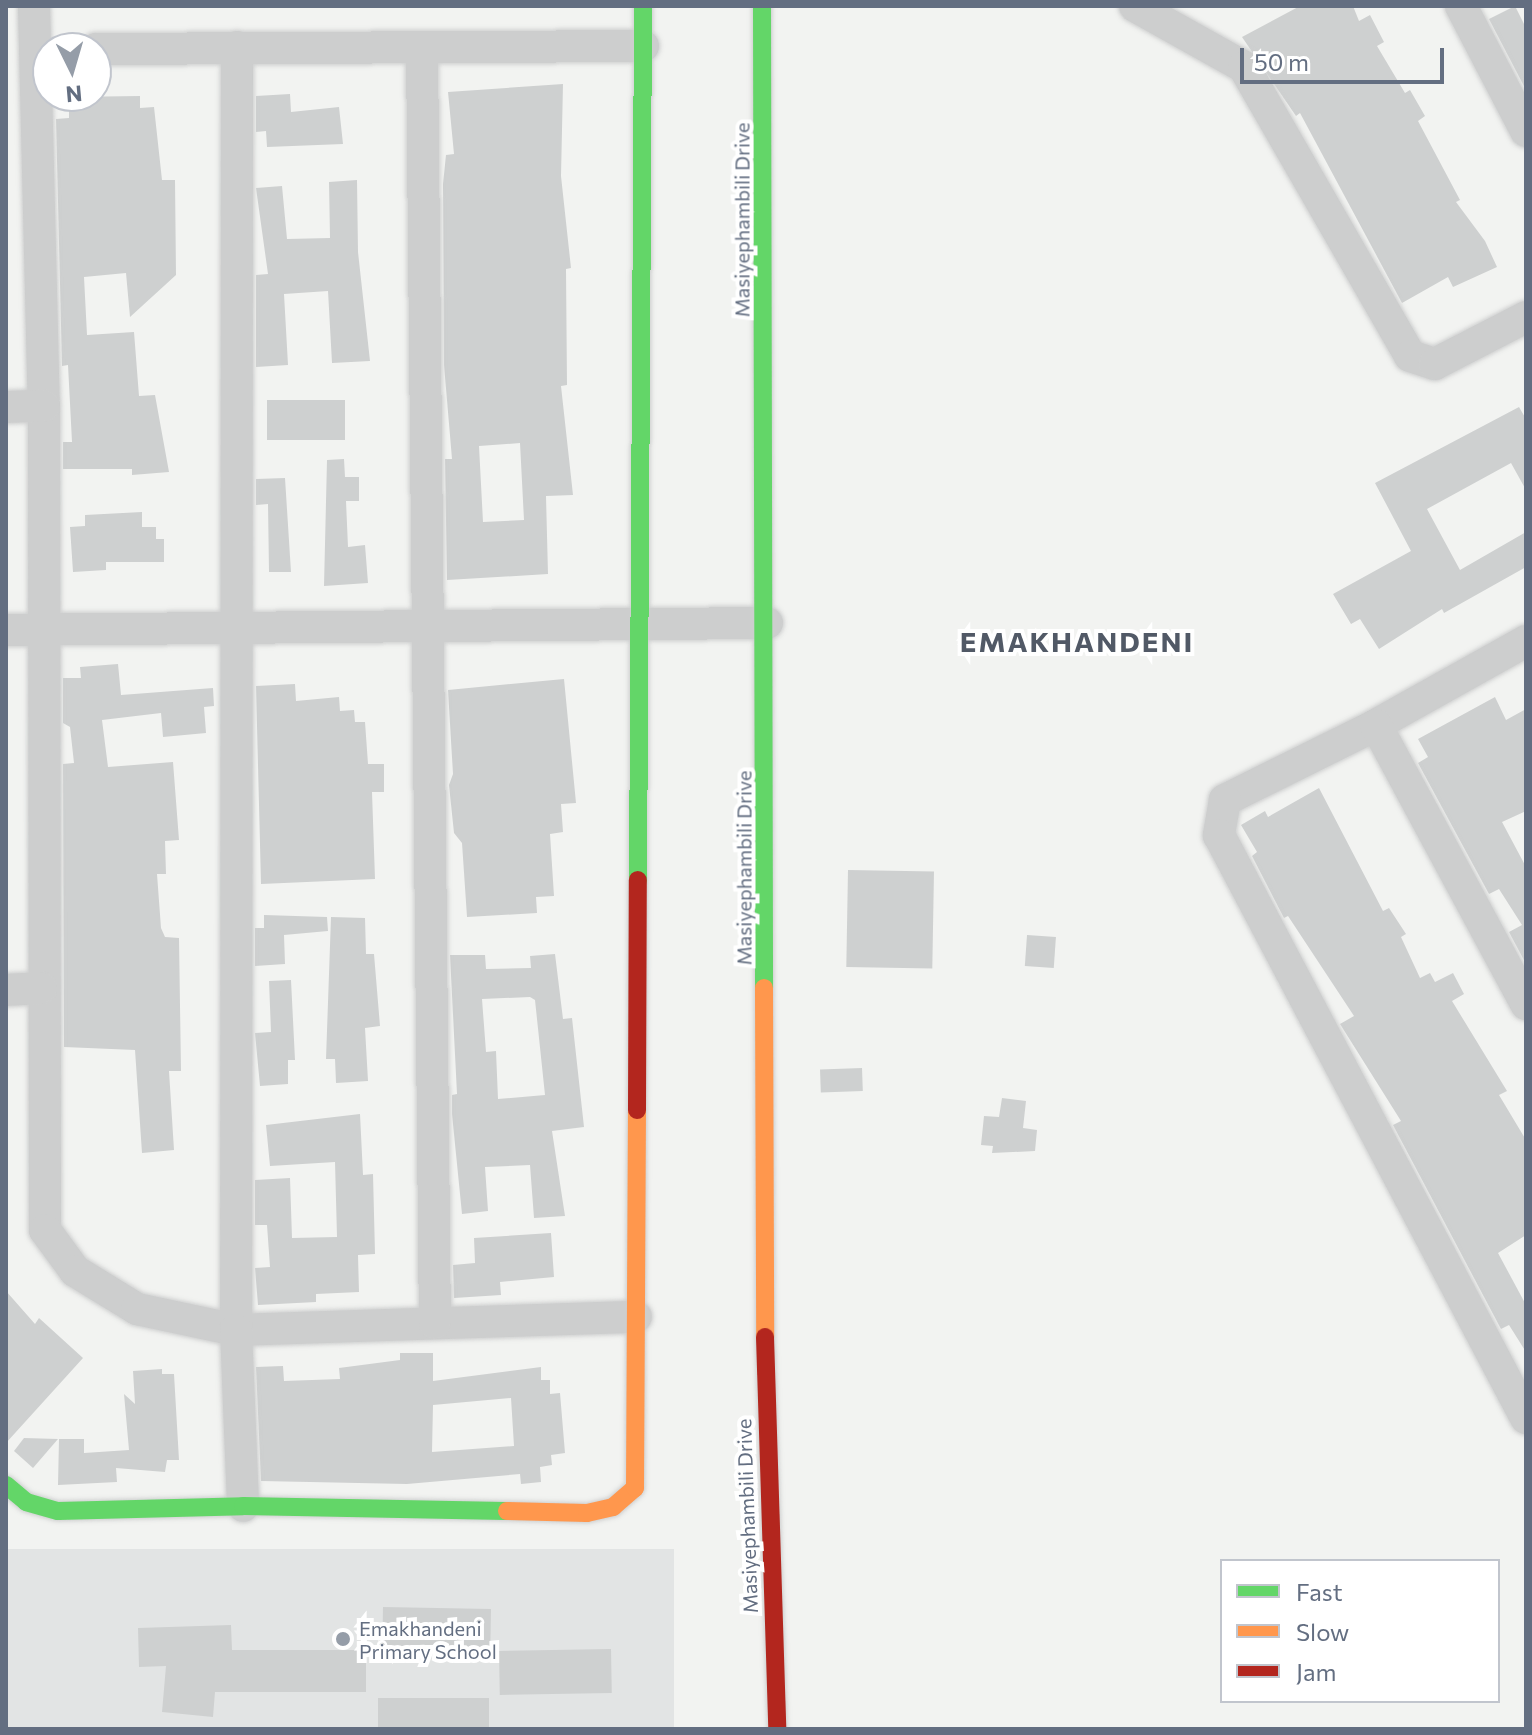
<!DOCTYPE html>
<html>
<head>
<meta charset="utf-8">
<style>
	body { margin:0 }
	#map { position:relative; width:1532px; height:1735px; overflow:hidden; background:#f2f3f1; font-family:Commissioner,sans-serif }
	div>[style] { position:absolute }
	.built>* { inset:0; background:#e2e4e4; transform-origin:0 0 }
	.building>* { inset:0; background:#ced0d0; transform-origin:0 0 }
	.roads { filter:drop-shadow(0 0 2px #cfd0d0) drop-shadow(0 0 2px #cfd0d0) }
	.street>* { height:32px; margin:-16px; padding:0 16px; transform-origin:16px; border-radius:16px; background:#cdcece }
	.fast>* { height:18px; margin:-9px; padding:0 9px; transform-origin:9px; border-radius:9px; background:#63d668 }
	.slow>* { height:18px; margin:-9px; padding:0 9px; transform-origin:9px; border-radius:9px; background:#ff974d }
	.jam>* { height:18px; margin:-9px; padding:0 9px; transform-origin:9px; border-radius:9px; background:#b3261e }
	.dots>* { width:22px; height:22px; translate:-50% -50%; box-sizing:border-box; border:4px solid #fff; border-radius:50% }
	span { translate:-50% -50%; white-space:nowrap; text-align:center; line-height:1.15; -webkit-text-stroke:8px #fff; paint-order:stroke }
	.street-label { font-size:20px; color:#636e81 }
	.poi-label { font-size:20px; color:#636e81 }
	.left { translate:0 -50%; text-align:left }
	.district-label { font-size:28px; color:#515966; font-weight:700; letter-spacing:2px }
	.frame { position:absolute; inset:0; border:8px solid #636e81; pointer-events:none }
	.legend { position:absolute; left:1220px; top:1559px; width:280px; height:144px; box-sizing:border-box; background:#fff; border:2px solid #c1c5cd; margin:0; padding:10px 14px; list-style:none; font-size:24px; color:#636e81 }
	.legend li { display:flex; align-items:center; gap:16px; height:40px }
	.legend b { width:40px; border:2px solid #c1c5cd }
	.north { position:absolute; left:32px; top:32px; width:80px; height:80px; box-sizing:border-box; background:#fff; border:2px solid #c1c5cd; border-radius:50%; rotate:175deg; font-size:22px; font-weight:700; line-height:32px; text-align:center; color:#636e81 }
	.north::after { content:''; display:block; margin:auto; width:28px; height:36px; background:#959da8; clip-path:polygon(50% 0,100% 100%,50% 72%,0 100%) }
	.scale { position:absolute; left:1240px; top:48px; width:204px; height:36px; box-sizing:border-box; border:4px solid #636e81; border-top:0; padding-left:10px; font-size:24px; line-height:28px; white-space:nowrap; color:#636e81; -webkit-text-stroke:6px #fff; paint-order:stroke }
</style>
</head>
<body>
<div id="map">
	<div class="built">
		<i style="left:6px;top:1549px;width:668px;height:180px"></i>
	</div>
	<div class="building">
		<i style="clip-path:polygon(1300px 6px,1353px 6px,1359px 21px,1370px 15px,1384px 42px,1377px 46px,1405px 93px,1410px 90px,1425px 116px,1418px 121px,1460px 200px,1456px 202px,1485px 241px,1497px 267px,1453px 287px,1448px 277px,1402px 303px,1300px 113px,1296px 116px,1242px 37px)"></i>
		<i style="clip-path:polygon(1515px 6px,1526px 28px,1526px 90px,1489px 19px)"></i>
		<i style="clip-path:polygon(evenodd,563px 84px,561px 176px,571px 268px,566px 269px,567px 385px,561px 386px,573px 495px,546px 496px,548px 574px,447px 580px,445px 459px,452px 459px,444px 365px,443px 184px,446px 155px,454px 154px,448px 92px,563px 84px,520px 443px,524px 520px,483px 522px,479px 446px,520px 443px)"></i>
		<i style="clip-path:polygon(290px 94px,291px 112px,339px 107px,343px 144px,267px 147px,266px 131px,256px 132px,256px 96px)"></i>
		<i style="clip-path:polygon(140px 96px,140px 108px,154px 107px,162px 180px,175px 180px,176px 275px,130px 317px,126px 273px,84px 277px,87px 335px,134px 332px,139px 396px,155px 395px,169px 472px,132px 475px,132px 469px,63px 469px,63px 442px,72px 442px,68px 365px,62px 366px,56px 119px,69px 118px,69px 97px)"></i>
		<i style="clip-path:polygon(357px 180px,358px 252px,370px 361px,332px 363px,328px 291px,284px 294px,288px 365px,256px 367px,256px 275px,268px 274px,256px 188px,282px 186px,287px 239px,330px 238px,329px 182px)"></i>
		<i style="left:345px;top:400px;width:40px;height:78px;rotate:90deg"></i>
		<i style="clip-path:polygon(1519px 407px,1526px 419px,1526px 490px,1511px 463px,1427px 509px,1460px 570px,1526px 532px,1526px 567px,1444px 613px,1442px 609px,1379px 649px,1360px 619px,1351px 624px,1333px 594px,1411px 551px,1375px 483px)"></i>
		<i style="clip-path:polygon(344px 459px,345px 477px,359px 477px,359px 501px,346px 501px,348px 547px,365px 545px,368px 583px,324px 586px,327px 460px)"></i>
		<i style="clip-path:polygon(285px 478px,291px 572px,269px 572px,268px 504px,256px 505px,256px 479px)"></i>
		<i style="clip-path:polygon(142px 512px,142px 527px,156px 527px,156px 539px,164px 539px,164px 562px,106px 562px,106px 570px,73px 572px,70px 527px,85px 526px,85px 515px)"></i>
		<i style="clip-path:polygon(118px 664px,121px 695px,213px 688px,214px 706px,204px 707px,206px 733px,163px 737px,161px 713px,102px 720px,108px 767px,173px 762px,179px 840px,165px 841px,166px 874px,157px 874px,161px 928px,165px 937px,179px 938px,181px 1071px,169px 1071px,174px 1150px,142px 1153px,135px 1050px,64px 1047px,63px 764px,74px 763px,70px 727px,63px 723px,63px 678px,81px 678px,80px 667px)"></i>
		<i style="clip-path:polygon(564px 679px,576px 803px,561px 804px,563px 832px,550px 834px,554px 896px,536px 897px,537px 913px,467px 917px,462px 843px,454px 833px,449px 785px,453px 774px,448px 690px)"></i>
		<i style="clip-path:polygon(295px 684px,296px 701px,339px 697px,340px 711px,354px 710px,355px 722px,365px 722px,368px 764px,384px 764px,384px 792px,372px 792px,375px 879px,261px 884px,256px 686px)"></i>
		<i style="clip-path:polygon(1495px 697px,1506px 720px,1526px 709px,1526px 811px,1502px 822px,1526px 867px,1526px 964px,1509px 932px,1522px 925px,1499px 889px,1489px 894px,1418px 763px,1428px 757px,1418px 739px)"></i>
		<i style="clip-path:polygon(1319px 788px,1383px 911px,1389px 908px,1406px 934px,1401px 937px,1420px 978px,1430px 973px,1435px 982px,1453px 973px,1464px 994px,1452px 1001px,1507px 1091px,1499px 1095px,1526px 1140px,1526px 1235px,1498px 1253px,1526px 1305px,1526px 1352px,1509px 1325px,1501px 1329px,1393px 1125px,1401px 1121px,1340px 1024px,1354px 1016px,1288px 916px,1284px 918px,1252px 856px,1257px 852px,1241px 825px,1265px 811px,1268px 817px)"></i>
		<i style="left:848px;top:870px;width:86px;height:97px;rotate:1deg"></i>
		<i style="clip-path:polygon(264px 915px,327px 917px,328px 931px,284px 935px,285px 964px,255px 966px,255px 928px,264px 928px)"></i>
		<i style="clip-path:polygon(331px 917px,365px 918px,366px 954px,374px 954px,380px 1026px,365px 1028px,368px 1081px,336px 1083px,335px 1059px,326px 1059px)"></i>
		<i style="left:1027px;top:935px;width:29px;height:31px;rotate:4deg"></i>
		<i style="clip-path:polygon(evenodd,555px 954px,563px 1019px,572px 1018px,584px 1127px,552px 1131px,565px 1216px,534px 1218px,530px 1165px,485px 1167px,488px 1211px,462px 1214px,452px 1114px,452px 1095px,457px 1094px,450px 955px,485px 955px,486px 969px,531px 968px,530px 956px,555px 954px,530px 997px,535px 1000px,545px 1095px,498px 1099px,496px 1051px,486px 1052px,482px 999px,530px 997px)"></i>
		<i style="clip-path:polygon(291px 980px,295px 1060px,288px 1060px,288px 1084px,260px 1086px,255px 1033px,271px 1032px,269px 981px)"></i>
		<i style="left:862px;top:1068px;width:23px;height:42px;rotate:88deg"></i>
		<i style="clip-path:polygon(1002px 1098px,1026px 1101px,1023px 1128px,1037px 1130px,1035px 1151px,992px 1153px,993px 1146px,981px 1145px,984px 1116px,999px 1117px)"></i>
		<i style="clip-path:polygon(360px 1114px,363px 1175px,373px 1174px,375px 1254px,358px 1255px,359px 1292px,316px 1294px,316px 1302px,258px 1305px,255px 1268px,270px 1267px,267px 1225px,255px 1225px,255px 1180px,290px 1178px,292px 1238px,337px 1237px,335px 1162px,270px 1166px,266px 1125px)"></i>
		<i style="clip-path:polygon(551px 1233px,554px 1277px,500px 1282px,501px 1295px,454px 1298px,453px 1265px,475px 1263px,474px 1238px)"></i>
		<i style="clip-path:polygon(6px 1291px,35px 1324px,39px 1318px,83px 1358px,6px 1443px)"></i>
		<i style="clip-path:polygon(evenodd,400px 1353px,433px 1353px,433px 1381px,541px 1367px,541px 1380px,550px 1380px,550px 1394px,560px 1393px,565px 1453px,551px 1455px,552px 1465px,540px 1467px,541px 1482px,521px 1484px,520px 1474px,407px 1484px,261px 1481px,256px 1367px,283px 1366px,284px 1381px,340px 1379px,339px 1368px,400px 1360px,400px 1353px,511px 1398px,514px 1446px,432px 1452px,433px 1405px,511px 1398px)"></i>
		<i style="clip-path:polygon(162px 1369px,162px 1374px,174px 1374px,179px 1460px,167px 1460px,165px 1472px,116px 1468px,117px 1482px,58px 1485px,59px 1439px,84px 1439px,84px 1453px,129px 1450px,124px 1394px,135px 1404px,133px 1371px)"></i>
		<i style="clip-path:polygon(24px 1438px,58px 1439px,33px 1468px,14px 1451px)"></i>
		<i style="left:383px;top:1607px;width:108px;height:41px;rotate:1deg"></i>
		<i style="clip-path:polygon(231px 1625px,232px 1650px,366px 1650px,366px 1692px,215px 1692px,213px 1717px,162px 1712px,166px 1666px,139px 1667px,138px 1628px)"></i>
		<i style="left:611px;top:1649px;width:44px;height:112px;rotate:89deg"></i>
		<i style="left:378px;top:1698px;width:111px;height:31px"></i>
	</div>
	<div class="roads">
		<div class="street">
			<i style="left:34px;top:6px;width:400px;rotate:88.6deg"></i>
			<i style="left:44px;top:406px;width:824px;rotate:89.93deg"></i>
			<i style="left:45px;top:1230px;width:51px;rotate:53.8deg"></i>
			<i style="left:75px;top:1271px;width:73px;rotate:31.5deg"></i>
			<i style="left:137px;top:1309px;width:101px;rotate:12deg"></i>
			<i style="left:236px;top:1330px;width:400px;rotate:-1.9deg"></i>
			<i style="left:1135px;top:6px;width:125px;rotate:29.2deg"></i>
			<i style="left:1244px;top:67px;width:333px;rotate:60.1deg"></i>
			<i style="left:1410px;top:356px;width:26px;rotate:18deg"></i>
			<i style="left:1435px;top:364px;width:102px;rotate:-27.3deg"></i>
			<i style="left:1461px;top:6px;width:141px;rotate:62.5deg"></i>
			<i style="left:237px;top:47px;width:1283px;rotate:90.04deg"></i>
			<i style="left:236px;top:1330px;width:176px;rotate:87.7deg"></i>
			<i style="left:422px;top:48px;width:1275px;rotate:89.42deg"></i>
			<i style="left:96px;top:49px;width:547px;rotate:-0.31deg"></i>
			<i style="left:6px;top:407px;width:38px;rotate:-2deg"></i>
			<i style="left:6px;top:630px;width:761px;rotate:-0.53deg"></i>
			<i style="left:1526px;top:641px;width:172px;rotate:150.8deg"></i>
			<i style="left:1376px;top:725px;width:169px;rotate:153.6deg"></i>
			<i style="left:1225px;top:800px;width:36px;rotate:100deg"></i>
			<i style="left:1219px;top:835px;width:659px;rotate:62.23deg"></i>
			<i style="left:1376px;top:725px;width:317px;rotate:61.7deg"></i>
			<i style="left:6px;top:990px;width:35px;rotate:-3deg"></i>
		</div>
		<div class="fast">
			<i style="left:762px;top:6px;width:982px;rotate:89.88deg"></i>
			<i style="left:638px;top:880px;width:874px;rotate:-89.67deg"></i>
			<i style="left:6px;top:1485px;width:26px;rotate:40deg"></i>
			<i style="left:26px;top:1502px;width:33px;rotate:16deg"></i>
			<i style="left:58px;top:1511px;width:185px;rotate:-1.5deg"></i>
			<i style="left:243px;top:1506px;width:264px;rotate:1.1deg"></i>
		</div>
		<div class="slow">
			<i style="left:764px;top:988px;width:349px;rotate:89.8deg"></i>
			<i style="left:507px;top:1511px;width:80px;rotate:1.4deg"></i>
			<i style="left:587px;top:1513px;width:27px;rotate:-13deg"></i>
			<i style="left:613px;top:1507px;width:29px;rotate:-41deg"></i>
			<i style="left:635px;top:1488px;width:378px;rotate:-89.7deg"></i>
		</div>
		<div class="jam">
			<i style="left:637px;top:1110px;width:230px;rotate:-89.8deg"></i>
			<i style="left:765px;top:1337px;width:392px;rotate:88.2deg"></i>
		</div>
	</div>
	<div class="dots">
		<i style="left:343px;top:1639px;background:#959da8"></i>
	</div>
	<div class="street-label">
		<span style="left:742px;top:220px;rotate:-90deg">Masiyephambili Drive</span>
		<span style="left:744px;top:868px;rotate:-90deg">Masiyephambili Drive</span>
		<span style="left:747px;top:1516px;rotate:-92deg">Masiyephambili Drive</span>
	</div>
	<div class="poi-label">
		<span class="left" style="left:359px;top:1640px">Emakhandeni<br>Primary School</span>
	</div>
	<div class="district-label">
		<span style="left:1077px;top:641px">EMAKHANDENI</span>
	</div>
	<div class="frame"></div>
	<ul class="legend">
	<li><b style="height:10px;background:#63d668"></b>Fast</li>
	<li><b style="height:10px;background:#ff974d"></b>Slow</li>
	<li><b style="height:10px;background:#b3261e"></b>Jam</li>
	</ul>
	<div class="north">N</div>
	<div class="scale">50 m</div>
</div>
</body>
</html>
